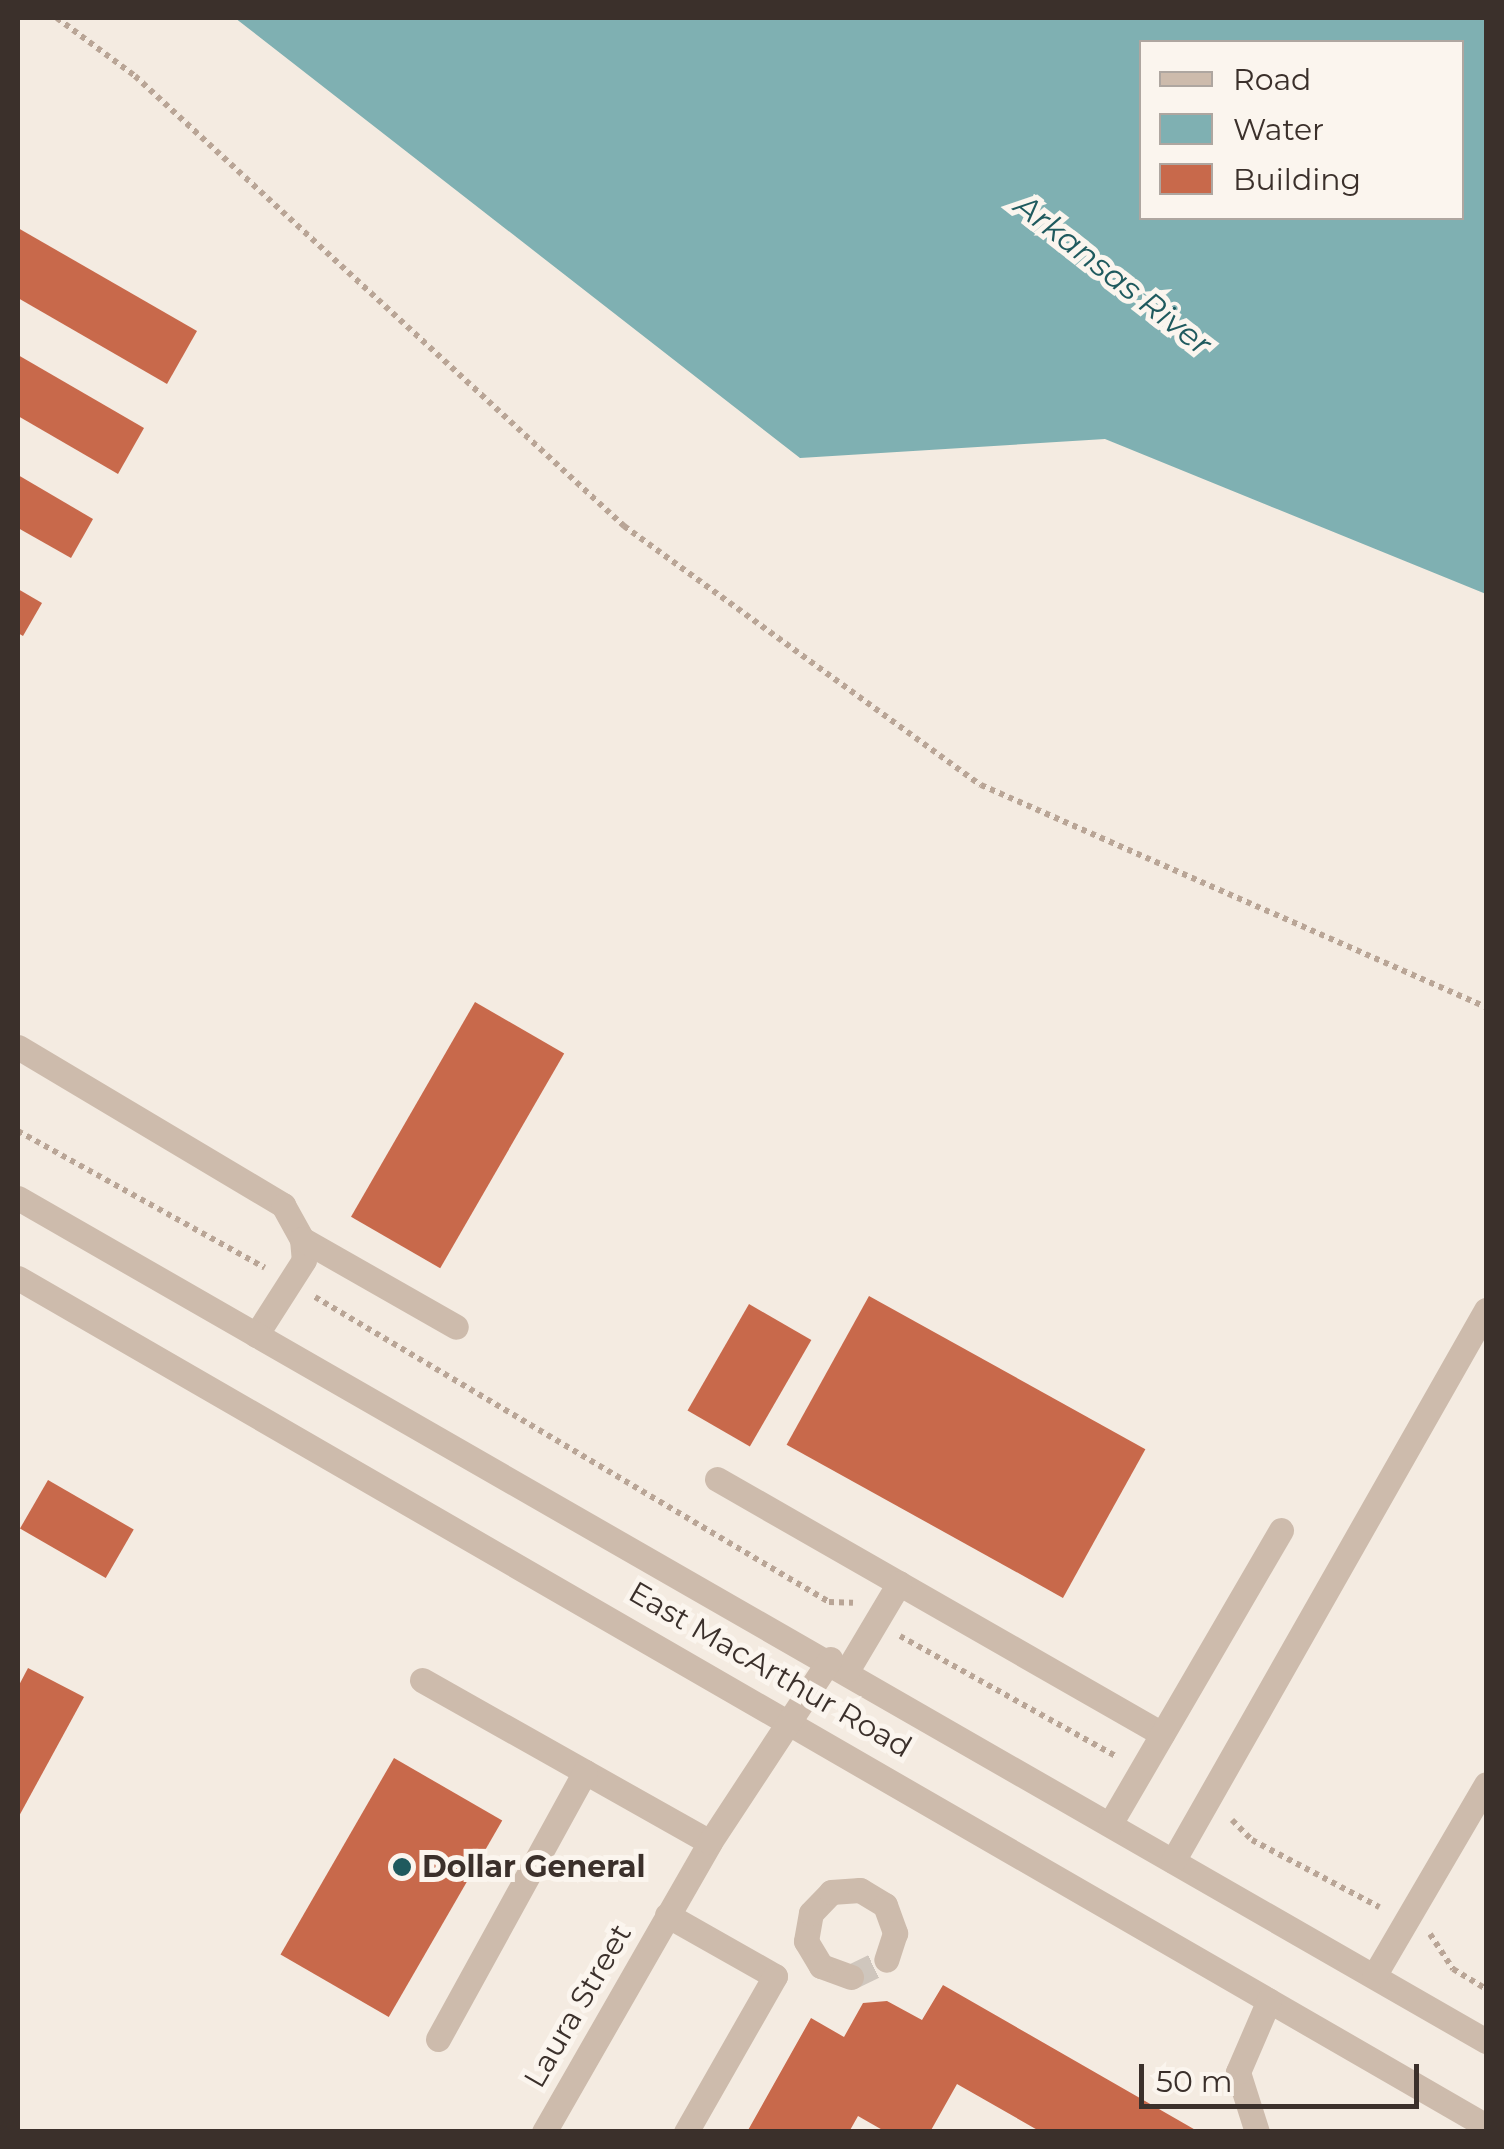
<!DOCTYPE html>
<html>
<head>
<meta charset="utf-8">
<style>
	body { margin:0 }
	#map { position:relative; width:1504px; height:2149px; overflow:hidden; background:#f4ebe1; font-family:Montserrat,sans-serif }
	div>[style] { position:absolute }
	.water>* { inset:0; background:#7fb0b2 }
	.building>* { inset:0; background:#c8694b; transform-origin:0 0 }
	.minor-tunnel>* { height:25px; margin-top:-12.5px; transform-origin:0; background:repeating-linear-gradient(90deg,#cfc6bd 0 25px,transparent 0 37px) }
	.path>* { height:6px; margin-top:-3px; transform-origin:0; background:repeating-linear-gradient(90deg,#b9a596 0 5px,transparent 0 10px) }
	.minor>* { height:25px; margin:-12.5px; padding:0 12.5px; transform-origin:12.5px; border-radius:12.5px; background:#cdbbac }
	.dots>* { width:28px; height:28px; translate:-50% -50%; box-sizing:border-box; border:5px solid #fbf5ee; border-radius:50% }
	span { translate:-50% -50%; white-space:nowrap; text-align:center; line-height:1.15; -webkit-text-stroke:10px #fbf5ee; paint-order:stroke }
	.street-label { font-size:30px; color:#3b302b }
	.poi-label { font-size:30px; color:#3b302b; font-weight:700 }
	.left { translate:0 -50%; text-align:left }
	.water-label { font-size:32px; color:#1f5a5e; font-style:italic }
	.frame { position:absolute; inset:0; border:20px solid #3b302b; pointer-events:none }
	.legend { position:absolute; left:1139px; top:40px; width:325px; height:180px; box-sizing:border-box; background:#fbf5ee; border:2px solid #aea6a0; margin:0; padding:12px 18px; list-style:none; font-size:30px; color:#3b302b }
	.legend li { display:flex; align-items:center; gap:20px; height:50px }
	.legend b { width:50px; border:2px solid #aea6a0 }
	.scale { position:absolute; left:1139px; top:2064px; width:280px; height:45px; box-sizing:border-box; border:5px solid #3b302b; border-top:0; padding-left:12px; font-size:30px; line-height:35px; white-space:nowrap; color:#3b302b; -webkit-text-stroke:8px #fbf5ee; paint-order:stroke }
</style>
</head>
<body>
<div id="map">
	<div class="water">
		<i style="clip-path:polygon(evenodd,235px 18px,1486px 18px,1486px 594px,1105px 439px,800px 458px,235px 18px,1142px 42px,1462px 42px,1462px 218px,1142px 218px,1142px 42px)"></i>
	</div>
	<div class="building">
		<i style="clip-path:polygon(18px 228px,197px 331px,167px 384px,18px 298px)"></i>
		<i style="clip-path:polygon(18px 355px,144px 428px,118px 474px,18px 416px)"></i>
		<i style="clip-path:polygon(18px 475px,93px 519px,71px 558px,18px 528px)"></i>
		<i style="clip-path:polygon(18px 589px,42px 603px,23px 636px,18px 633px)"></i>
		<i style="left:475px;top:1002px;width:103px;height:248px;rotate:30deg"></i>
		<i style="left:869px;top:1296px;width:316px;height:170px;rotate:29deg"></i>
		<i style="left:749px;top:1304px;width:72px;height:123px;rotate:30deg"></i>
		<i style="left:48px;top:1480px;width:99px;height:56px;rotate:30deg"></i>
		<i style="clip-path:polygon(28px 1668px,84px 1697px,18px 1818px,18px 1687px)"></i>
		<i style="left:394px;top:1758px;width:125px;height:227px;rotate:30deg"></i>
		<i style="clip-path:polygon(943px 1985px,1199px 2132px,1041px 2132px,957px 2084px,930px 2132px,886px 2132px,858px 2116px,849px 2132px,747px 2132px,811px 2018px,844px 2037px,863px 2003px,887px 2001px,922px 2020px)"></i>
	</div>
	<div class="minor-tunnel">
		<i style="left:851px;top:1977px;width:39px;rotate:-26deg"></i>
	</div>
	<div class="path">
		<i style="left:57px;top:18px;width:97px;rotate:36.6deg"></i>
		<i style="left:135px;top:76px;width:665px;rotate:42.62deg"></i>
		<i style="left:624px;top:526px;width:441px;rotate:36deg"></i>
		<i style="left:981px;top:785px;width:552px;rotate:23.73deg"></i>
		<i style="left:18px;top:1131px;width:282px;rotate:29deg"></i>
		<i style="left:315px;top:1297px;width:598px;rotate:30.68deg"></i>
		<i style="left:829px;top:1602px;width:24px;rotate:2deg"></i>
		<i style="left:900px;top:1636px;width:247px;rotate:29.1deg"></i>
		<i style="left:1232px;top:1820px;width:28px;rotate:45deg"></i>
		<i style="left:1252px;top:1840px;width:144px;rotate:27.8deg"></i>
		<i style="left:1430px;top:1934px;width:42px;rotate:56.7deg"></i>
		<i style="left:1453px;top:1969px;width:39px;rotate:31deg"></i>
	</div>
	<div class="minor">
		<i style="left:18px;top:1047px;width:309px;rotate:30.8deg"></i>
		<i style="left:283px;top:1205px;width:39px;rotate:61deg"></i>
		<i style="left:302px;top:1239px;width:21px;rotate:85deg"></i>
		<i style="left:304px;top:1260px;width:89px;rotate:122.6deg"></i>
		<i style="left:18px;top:1198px;width:1693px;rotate:29.87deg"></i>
		<i style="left:302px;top:1239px;width:177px;rotate:29.7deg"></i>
		<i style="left:18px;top:1278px;width:1695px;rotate:30.01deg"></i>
		<i style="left:717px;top:1479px;width:513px;rotate:29.81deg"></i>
		<i style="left:848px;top:1669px;width:100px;rotate:-59.3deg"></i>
		<i style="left:422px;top:1680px;width:330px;rotate:29.4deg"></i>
		<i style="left:1110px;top:1824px;width:340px;rotate:-59.8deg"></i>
		<i style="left:1173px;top:1861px;width:634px;rotate:-60.4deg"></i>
		<i style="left:667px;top:1915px;width:124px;rotate:29.5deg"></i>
		<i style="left:775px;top:1976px;width:180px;rotate:119.7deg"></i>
		<i style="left:1374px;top:1976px;width:222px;rotate:-59.7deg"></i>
		<i style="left:851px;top:1977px;width:32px;rotate:-160deg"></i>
		<i style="left:821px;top:1966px;width:29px;rotate:-121deg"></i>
		<i style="left:806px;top:1941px;width:28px;rotate:-80deg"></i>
		<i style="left:811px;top:1913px;width:29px;rotate:-46deg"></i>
		<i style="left:831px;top:1892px;width:29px;rotate:-4deg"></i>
		<i style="left:860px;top:1890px;width:29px;rotate:31deg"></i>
		<i style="left:885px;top:1905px;width:30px;rotate:70deg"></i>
		<i style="left:895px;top:1933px;width:28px;rotate:108deg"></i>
		<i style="left:438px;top:2039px;width:305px;rotate:-61.2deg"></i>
		<i style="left:544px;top:2132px;width:334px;rotate:-60.2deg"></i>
		<i style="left:710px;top:1842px;width:219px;rotate:-56.7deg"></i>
		<i style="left:1257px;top:2132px;width:63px;rotate:-107.6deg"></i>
		<i style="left:1238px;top:2072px;width:78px;rotate:-66.7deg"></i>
	</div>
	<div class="dots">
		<i style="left:402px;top:1867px;background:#1f5a5e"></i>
	</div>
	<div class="street-label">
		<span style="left:770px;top:1670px;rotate:30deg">East MacArthur Road</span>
		<span style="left:578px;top:2006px;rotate:-60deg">Laura Street</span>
	</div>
	<div class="poi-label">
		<span class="left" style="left:422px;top:1867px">Dollar General</span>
	</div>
	<div class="water-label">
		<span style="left:1113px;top:275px;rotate:38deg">Arkansas River</span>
	</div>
	<div class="frame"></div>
	<ul class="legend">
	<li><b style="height:12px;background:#cdbbac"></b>Road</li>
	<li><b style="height:28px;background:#7fb0b2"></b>Water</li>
	<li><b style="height:28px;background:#c8694b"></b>Building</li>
	</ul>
	<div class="scale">50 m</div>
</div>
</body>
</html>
